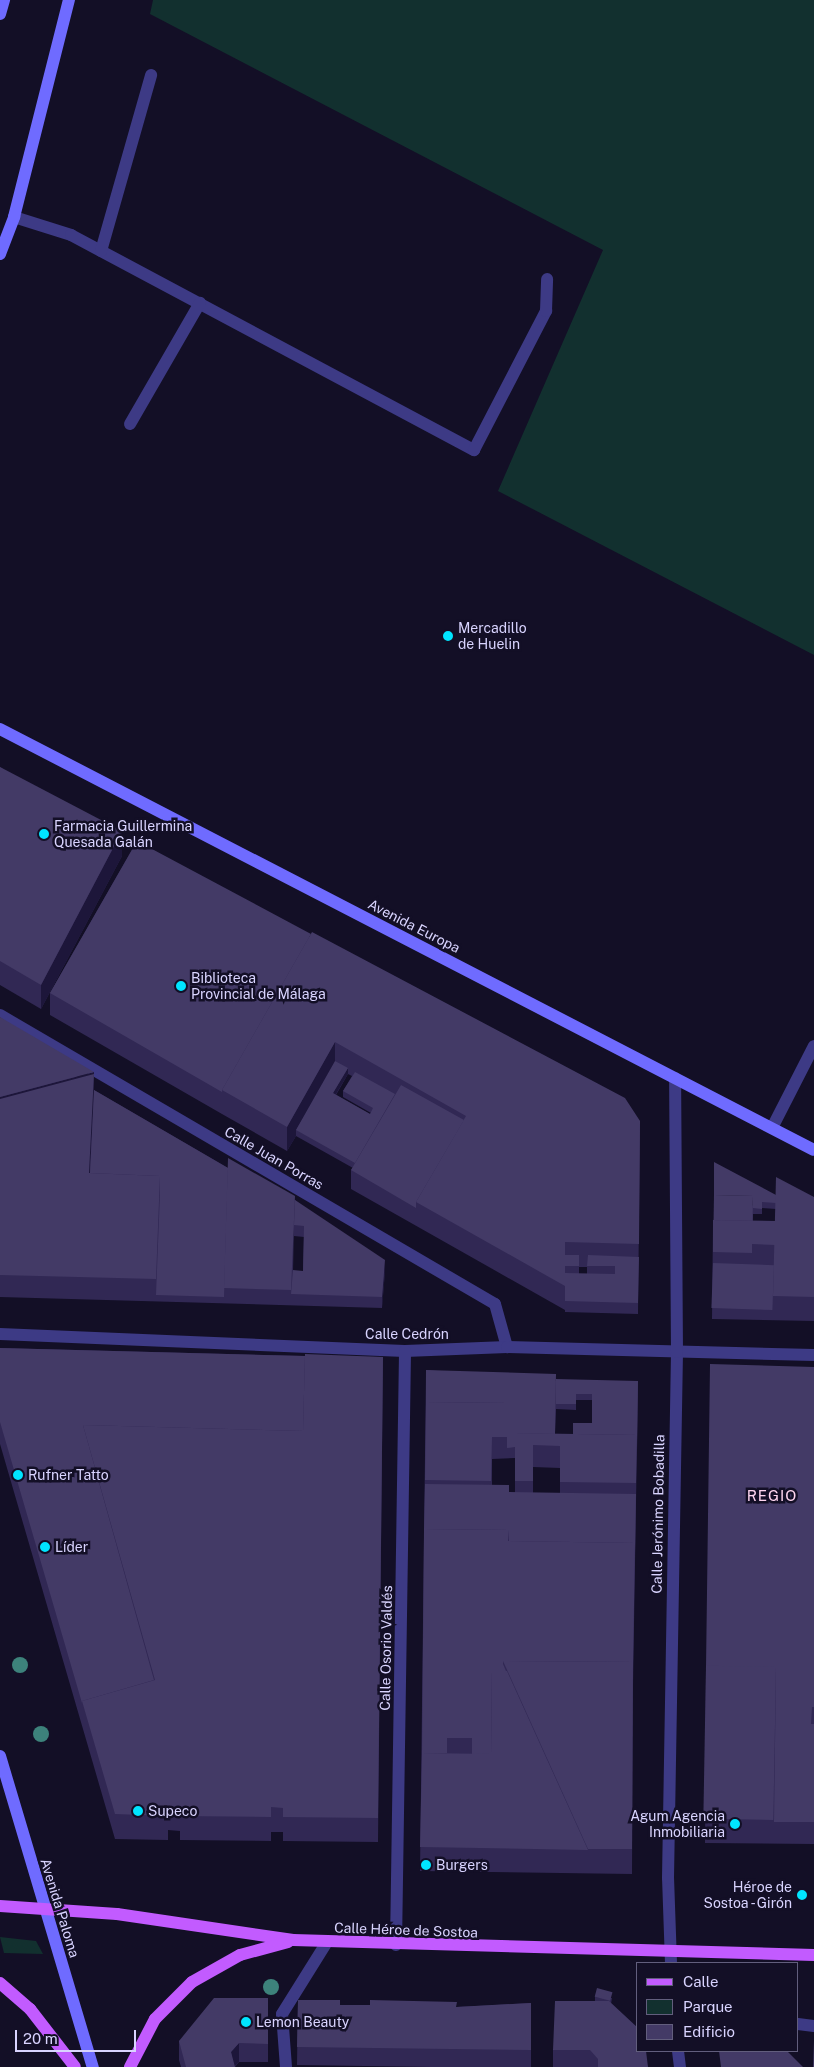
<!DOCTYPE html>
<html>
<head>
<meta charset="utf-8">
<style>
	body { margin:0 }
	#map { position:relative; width:814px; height:2067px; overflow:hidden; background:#130f26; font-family:"Public Sans",sans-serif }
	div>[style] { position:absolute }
	.green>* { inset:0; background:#12302f }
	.lane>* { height:12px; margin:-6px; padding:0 6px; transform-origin:6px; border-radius:6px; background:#3d3a85 }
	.street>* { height:12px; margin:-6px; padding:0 6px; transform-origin:6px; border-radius:6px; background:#3d3a85 }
	.secondary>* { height:12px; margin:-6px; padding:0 6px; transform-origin:6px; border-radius:6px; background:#6f6bff }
	.primary>* { height:12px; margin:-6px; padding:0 6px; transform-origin:6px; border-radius:6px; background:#c25bff }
	.trees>* { width:16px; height:16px; margin:-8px; border-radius:50%; background:#3d827b }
	.wall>* { inset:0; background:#312854 }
	.shaded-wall>* { inset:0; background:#1d163a }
	.building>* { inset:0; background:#433a66; transform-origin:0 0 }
	.dots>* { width:14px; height:14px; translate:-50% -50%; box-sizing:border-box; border:2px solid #130f26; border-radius:50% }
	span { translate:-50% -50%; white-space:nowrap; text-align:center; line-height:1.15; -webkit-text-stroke:5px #130f26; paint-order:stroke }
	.poi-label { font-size:14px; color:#d9d4ff }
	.left { translate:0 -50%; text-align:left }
	.right { translate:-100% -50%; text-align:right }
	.street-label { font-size:14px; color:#d9d4ff }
	.neighbourhood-label { font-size:15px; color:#ffd6f0; letter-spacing:1px }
	.legend { position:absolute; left:636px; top:1962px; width:162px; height:90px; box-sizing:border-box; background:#130f26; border:1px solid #625e7d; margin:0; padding:6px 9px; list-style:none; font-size:15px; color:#d9d4ff }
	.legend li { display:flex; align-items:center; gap:10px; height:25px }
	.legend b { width:25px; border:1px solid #625e7d }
	.scale { position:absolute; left:15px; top:2030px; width:121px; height:22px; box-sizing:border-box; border:2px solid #d9d4ff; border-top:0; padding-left:6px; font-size:15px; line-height:18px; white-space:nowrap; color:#d9d4ff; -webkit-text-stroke:4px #130f26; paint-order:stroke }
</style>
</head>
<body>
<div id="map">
	<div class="green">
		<i style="clip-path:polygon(153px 0,814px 0,814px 655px,498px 491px,603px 250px,150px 14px)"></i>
		<i style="clip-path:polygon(0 1937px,36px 1941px,43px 1954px,4px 1953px)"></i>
	</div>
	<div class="lane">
		<i style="left:14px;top:217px;width:60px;rotate:17.5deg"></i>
		<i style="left:71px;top:235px;width:457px;rotate:28.1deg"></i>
		<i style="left:474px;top:450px;width:157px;rotate:-62.6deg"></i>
		<i style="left:546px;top:311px;width:32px;rotate:-88deg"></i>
		<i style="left:101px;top:251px;width:183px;rotate:-74.1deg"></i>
		<i style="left:130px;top:424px;width:140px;rotate:-60deg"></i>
		<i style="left:772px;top:1128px;width:92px;rotate:-62.9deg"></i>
		<i style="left:798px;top:2024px;width:16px;rotate:7deg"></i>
	</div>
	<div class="street">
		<i style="left:0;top:1015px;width:573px;rotate:30.28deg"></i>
		<i style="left:495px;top:1304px;width:45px;rotate:74.4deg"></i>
		<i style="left:0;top:1334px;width:405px;rotate:2.4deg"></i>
		<i style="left:405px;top:1351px;width:102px;rotate:-2.2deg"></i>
		<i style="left:507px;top:1347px;width:307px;rotate:1.5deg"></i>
		<i style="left:396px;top:1945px;width:594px;rotate:-89.13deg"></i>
		<i style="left:671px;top:1963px;width:85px;rotate:-92deg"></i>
		<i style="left:668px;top:1878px;width:526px;rotate:-89.02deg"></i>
		<i style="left:677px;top:1352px;width:274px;rotate:-90.4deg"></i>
		<i style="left:678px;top:2051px;width:16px;rotate:83deg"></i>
		<i style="left:286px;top:2067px;width:53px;rotate:-94.3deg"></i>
		<i style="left:282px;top:2014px;width:85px;rotate:-58deg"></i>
	</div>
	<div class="secondary">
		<i style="left:0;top:14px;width:15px;rotate:-74deg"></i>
		<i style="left:0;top:254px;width:40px;rotate:-69deg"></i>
		<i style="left:14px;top:217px;width:224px;rotate:-75.8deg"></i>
		<i style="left:0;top:729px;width:916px;rotate:27.35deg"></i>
		<i style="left:0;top:1756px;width:325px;rotate:73.4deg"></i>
	</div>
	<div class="primary">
		<i style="left:0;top:1906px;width:117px;rotate:3.9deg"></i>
		<i style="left:117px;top:1914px;width:178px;rotate:8.4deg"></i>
		<i style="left:293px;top:1940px;width:521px;rotate:1.65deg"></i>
		<i style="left:0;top:1983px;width:40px;rotate:41deg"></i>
		<i style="left:30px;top:2009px;width:73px;rotate:52.2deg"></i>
		<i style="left:130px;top:2067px;width:54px;rotate:-62.5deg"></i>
		<i style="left:155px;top:2019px;width:52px;rotate:-45deg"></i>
		<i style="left:192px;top:1982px;width:55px;rotate:-29.4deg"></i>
		<i style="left:240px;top:1955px;width:50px;rotate:-15.2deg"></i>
	</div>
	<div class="trees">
		<i style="left:20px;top:1665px"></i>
		<i style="left:41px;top:1734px"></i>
		<i style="left:271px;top:1987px"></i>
	</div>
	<div class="wall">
		<i style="clip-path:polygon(0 767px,122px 856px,41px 1009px,0 985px)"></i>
		<i style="clip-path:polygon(evenodd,137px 841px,640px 1121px,638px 1314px,565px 1312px,565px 1306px,565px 1310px,351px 1189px,351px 1170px,353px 1168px,296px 1136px,287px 1151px,222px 1114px,50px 1015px,50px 993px,137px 841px,348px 1074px,352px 1076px,343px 1091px,343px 1097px,371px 1113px,370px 1114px,336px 1095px,348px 1074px,137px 841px,579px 1267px,587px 1267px,587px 1274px,579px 1274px,579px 1267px)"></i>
		<i style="clip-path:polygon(evenodd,0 1017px,94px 1090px,228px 1168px,295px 1200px,385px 1271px,382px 1308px,0 1297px,0 1017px,294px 1226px,294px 1236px,304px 1237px,303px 1271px,293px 1272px,294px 1226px)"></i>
		<i style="clip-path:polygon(evenodd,776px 1195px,814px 1197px,814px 1321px,712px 1319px,713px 1223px,776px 1195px,762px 1208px,776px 1209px,775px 1221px,753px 1221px,753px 1214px,762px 1214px,762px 1208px)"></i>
		<i style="clip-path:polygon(0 1348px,305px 1356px,383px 1357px,378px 1842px,283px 1841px,283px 1832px,271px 1832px,271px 1841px,180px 1840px,180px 1831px,168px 1830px,168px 1840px,115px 1839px,0 1444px)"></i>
		<i style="clip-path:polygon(814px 1367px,814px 1844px,705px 1843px,706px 1668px)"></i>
		<i style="clip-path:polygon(evenodd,426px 1370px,556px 1381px,638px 1381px,633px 1687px,632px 1874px,420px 1871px,426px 1370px,576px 1400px,592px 1400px,592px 1423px,573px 1434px,555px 1434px,556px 1409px,576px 1410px,576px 1400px,426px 1370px,515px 1458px,515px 1493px,509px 1492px,492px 1485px,492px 1459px,515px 1458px,426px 1370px,533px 1467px,560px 1468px,560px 1493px,533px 1493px,533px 1467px)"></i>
		<i style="clip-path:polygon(595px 1997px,612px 1998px,611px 2004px,648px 2067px,553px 2067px,553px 2050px,595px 2001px)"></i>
		<i style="clip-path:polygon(268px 1998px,268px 2062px,239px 2062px,235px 2067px,181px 2067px,179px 2060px,179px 2041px)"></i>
		<i style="clip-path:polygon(298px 2000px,340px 2005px,457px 2007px,531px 2003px,531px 2067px,432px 2067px,297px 2065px)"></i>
	</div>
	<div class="shaded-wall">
		<i style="clip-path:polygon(122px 831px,122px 856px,41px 1009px,41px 985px)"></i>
		<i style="clip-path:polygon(335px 1042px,335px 1066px,296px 1130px,296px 1136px,287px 1151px,287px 1127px)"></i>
		<i style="clip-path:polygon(348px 1068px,348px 1074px,333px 1099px,333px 1093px)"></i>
		<i style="clip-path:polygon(94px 1072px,94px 1096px,89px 1189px,0 1122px,0 1097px)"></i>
		<i style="clip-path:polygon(385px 1260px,385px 1271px,382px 1308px,382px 1297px)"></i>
		<i style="clip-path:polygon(239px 2043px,239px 2062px,234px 2067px,231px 2052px)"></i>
	</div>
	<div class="building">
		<i style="clip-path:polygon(0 767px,122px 831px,41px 985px,0 961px)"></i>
		<i style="clip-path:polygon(137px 841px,311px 934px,222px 1090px,222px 1092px,50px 993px)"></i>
		<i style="clip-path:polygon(312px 932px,625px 1098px,640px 1121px,639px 1244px,565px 1242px,565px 1286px,416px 1202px,466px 1116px,335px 1042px,287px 1127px,222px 1090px)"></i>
		<i style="clip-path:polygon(0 1017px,94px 1072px,0 1097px)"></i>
		<i style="clip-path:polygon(335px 1061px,348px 1068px,333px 1093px,370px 1114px,373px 1108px,343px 1091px,355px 1072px,395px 1094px,355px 1163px,296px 1130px)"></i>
		<i style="clip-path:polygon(94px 1074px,89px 1173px,160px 1176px,156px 1279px,0 1275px,0 1099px)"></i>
		<i style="clip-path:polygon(401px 1085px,464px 1120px,416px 1202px,416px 1208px,351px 1170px)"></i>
		<i style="clip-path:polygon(94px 1090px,228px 1168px,224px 1297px,156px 1295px,160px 1193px,160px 1176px,90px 1173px)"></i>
		<i style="clip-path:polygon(228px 1158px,295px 1196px,291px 1290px,224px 1288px)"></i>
		<i style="clip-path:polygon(714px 1162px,776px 1195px,776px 1203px,762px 1202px,762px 1209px,753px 1208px,753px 1196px,714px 1195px)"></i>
		<i style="clip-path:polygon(776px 1177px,814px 1197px,814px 1297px,773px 1296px)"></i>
		<i style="left:714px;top:1195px;width:39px;height:25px;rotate:1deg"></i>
		<i style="clip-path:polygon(295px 1200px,385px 1260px,382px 1297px,291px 1294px,293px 1270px,303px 1271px,304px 1226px,294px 1225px)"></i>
		<i style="clip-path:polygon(713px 1220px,775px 1221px,775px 1245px,752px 1244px,752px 1253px,713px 1252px)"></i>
		<i style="left:565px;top:1255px;width:14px;height:11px"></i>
		<i style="clip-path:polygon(588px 1255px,639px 1257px,638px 1303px,565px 1301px,565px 1273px,615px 1274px,615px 1266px,587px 1266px)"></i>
		<i style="left:713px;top:1263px;width:61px;height:45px;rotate:2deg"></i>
		<i style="clip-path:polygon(0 1348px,305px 1356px,303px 1431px,83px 1425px,154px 1680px,82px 1701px,82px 1703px,0 1422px)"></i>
		<i style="clip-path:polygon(305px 1354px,383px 1357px,378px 1818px,283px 1817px,283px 1808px,271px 1807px,271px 1817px,180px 1816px,180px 1807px,168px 1806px,168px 1816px,115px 1814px,82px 1701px,155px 1680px,83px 1425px,303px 1431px)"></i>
		<i style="clip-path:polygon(710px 1364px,814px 1367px,814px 1707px,812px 1707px,811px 1724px,814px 1724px,814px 1822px,774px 1822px,776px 1667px,706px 1668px)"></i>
		<i style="clip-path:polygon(426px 1370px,556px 1374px,555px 1434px,515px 1433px,515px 1447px,507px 1448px,507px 1403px,426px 1402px)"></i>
		<i style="clip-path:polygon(556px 1379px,638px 1381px,637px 1451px,637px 1435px,573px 1434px,573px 1423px,592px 1423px,592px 1394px,576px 1394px,576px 1404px,556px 1404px)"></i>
		<i style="clip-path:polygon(426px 1402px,507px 1403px,507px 1437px,492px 1437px,491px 1481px,425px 1480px)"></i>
		<i style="clip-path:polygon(515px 1433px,637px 1435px,636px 1483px,560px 1482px,560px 1446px,533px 1445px,533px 1481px,515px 1481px)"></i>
		<i style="clip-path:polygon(425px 1484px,509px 1485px,509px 1534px,509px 1530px,424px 1529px)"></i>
		<i style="clip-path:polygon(509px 1492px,636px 1494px,635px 1554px,635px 1543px,509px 1541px)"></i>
		<i style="clip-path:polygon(424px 1529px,509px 1530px,508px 1541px,635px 1543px,633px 1665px,633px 1662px,503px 1661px,503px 1664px,506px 1671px,492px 1671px,491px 1754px,472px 1754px,472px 1738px,447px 1738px,447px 1753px,422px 1753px)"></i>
		<i style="clip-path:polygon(503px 1661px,633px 1662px,632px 1849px,588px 1849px)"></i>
		<i style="left:776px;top:1667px;width:153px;height:70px;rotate:91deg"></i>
		<i style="clip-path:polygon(492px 1671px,507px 1671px,588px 1850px,420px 1847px,422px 1753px,491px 1754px)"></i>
		<i style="left:597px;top:1988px;width:16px;height:9px;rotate:15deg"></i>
		<i style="clip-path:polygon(214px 1998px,268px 1998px,268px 2044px,239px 2043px,231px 2052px,235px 2067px,186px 2067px,179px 2041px)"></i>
		<i style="clip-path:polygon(298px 2000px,340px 2000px,340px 2005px,370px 2005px,370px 2000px,457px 2002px,456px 2007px,531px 2003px,531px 2050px,297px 2047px)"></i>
		<i style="clip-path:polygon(555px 2001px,609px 2001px,638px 2028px,638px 2051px,646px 2051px,648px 2067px,598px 2067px,598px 2059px,590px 2050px,553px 2050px)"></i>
		<i style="clip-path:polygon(814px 2041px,814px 2067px,813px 2067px)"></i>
		<i style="clip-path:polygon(719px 2051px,787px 2051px,803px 2067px,721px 2067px)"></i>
	</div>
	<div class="dots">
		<i style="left:448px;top:636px;background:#00e5ff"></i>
		<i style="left:44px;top:834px;background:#00e5ff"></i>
		<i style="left:181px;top:986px;background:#00e5ff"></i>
		<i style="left:18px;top:1475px;background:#00e5ff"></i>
		<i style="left:45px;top:1547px;background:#00e5ff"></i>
		<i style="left:138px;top:1811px;background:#00e5ff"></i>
		<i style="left:735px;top:1824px;background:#00e5ff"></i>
		<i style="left:426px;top:1865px;background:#00e5ff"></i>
		<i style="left:802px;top:1895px;background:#00e5ff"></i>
		<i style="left:246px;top:2022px;background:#00e5ff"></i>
	</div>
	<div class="poi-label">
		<span class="left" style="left:458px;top:636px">Mercadillo<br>de Huelin</span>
		<span class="left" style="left:54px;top:834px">Farmacia Guillermina<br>Quesada Galán</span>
		<span class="left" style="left:191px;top:986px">Biblioteca<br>Provincial de Málaga</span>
		<span class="left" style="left:28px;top:1475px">Rufner Tatto</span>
		<span class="left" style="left:55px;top:1547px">Líder</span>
		<span class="left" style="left:148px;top:1811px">Supeco</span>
		<span class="right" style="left:725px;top:1824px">Agum Agencia<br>Inmobiliaria</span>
		<span class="left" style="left:436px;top:1865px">Burgers</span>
		<span class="right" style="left:792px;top:1895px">Héroe de<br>Sostoa - Girón</span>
		<span class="left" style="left:256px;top:2022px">Lemon Beauty</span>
	</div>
	<div class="street-label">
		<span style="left:414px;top:926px;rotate:27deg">Avenida Europa</span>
		<span style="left:274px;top:1158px;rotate:30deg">Calle Juan Porras</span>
		<span style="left:407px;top:1334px">Calle Cedrón</span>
		<span style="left:658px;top:1514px;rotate:-89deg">Calle Jerónimo Bobadilla</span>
		<span style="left:386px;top:1648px;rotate:-89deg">Calle Osorio Valdés</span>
		<span style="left:60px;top:1908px;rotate:73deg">Avenida Paloma</span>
		<span style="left:406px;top:1930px;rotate:2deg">Calle Héroe de Sostoa</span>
	</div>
	<div class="neighbourhood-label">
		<span style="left:772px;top:1496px">REGIO</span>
	</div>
	<ul class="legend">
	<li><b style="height:6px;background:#c25bff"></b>Calle</li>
	<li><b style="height:14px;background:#12302f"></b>Parque</li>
	<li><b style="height:14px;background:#433a66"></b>Edificio</li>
	</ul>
	<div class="scale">20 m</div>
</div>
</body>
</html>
